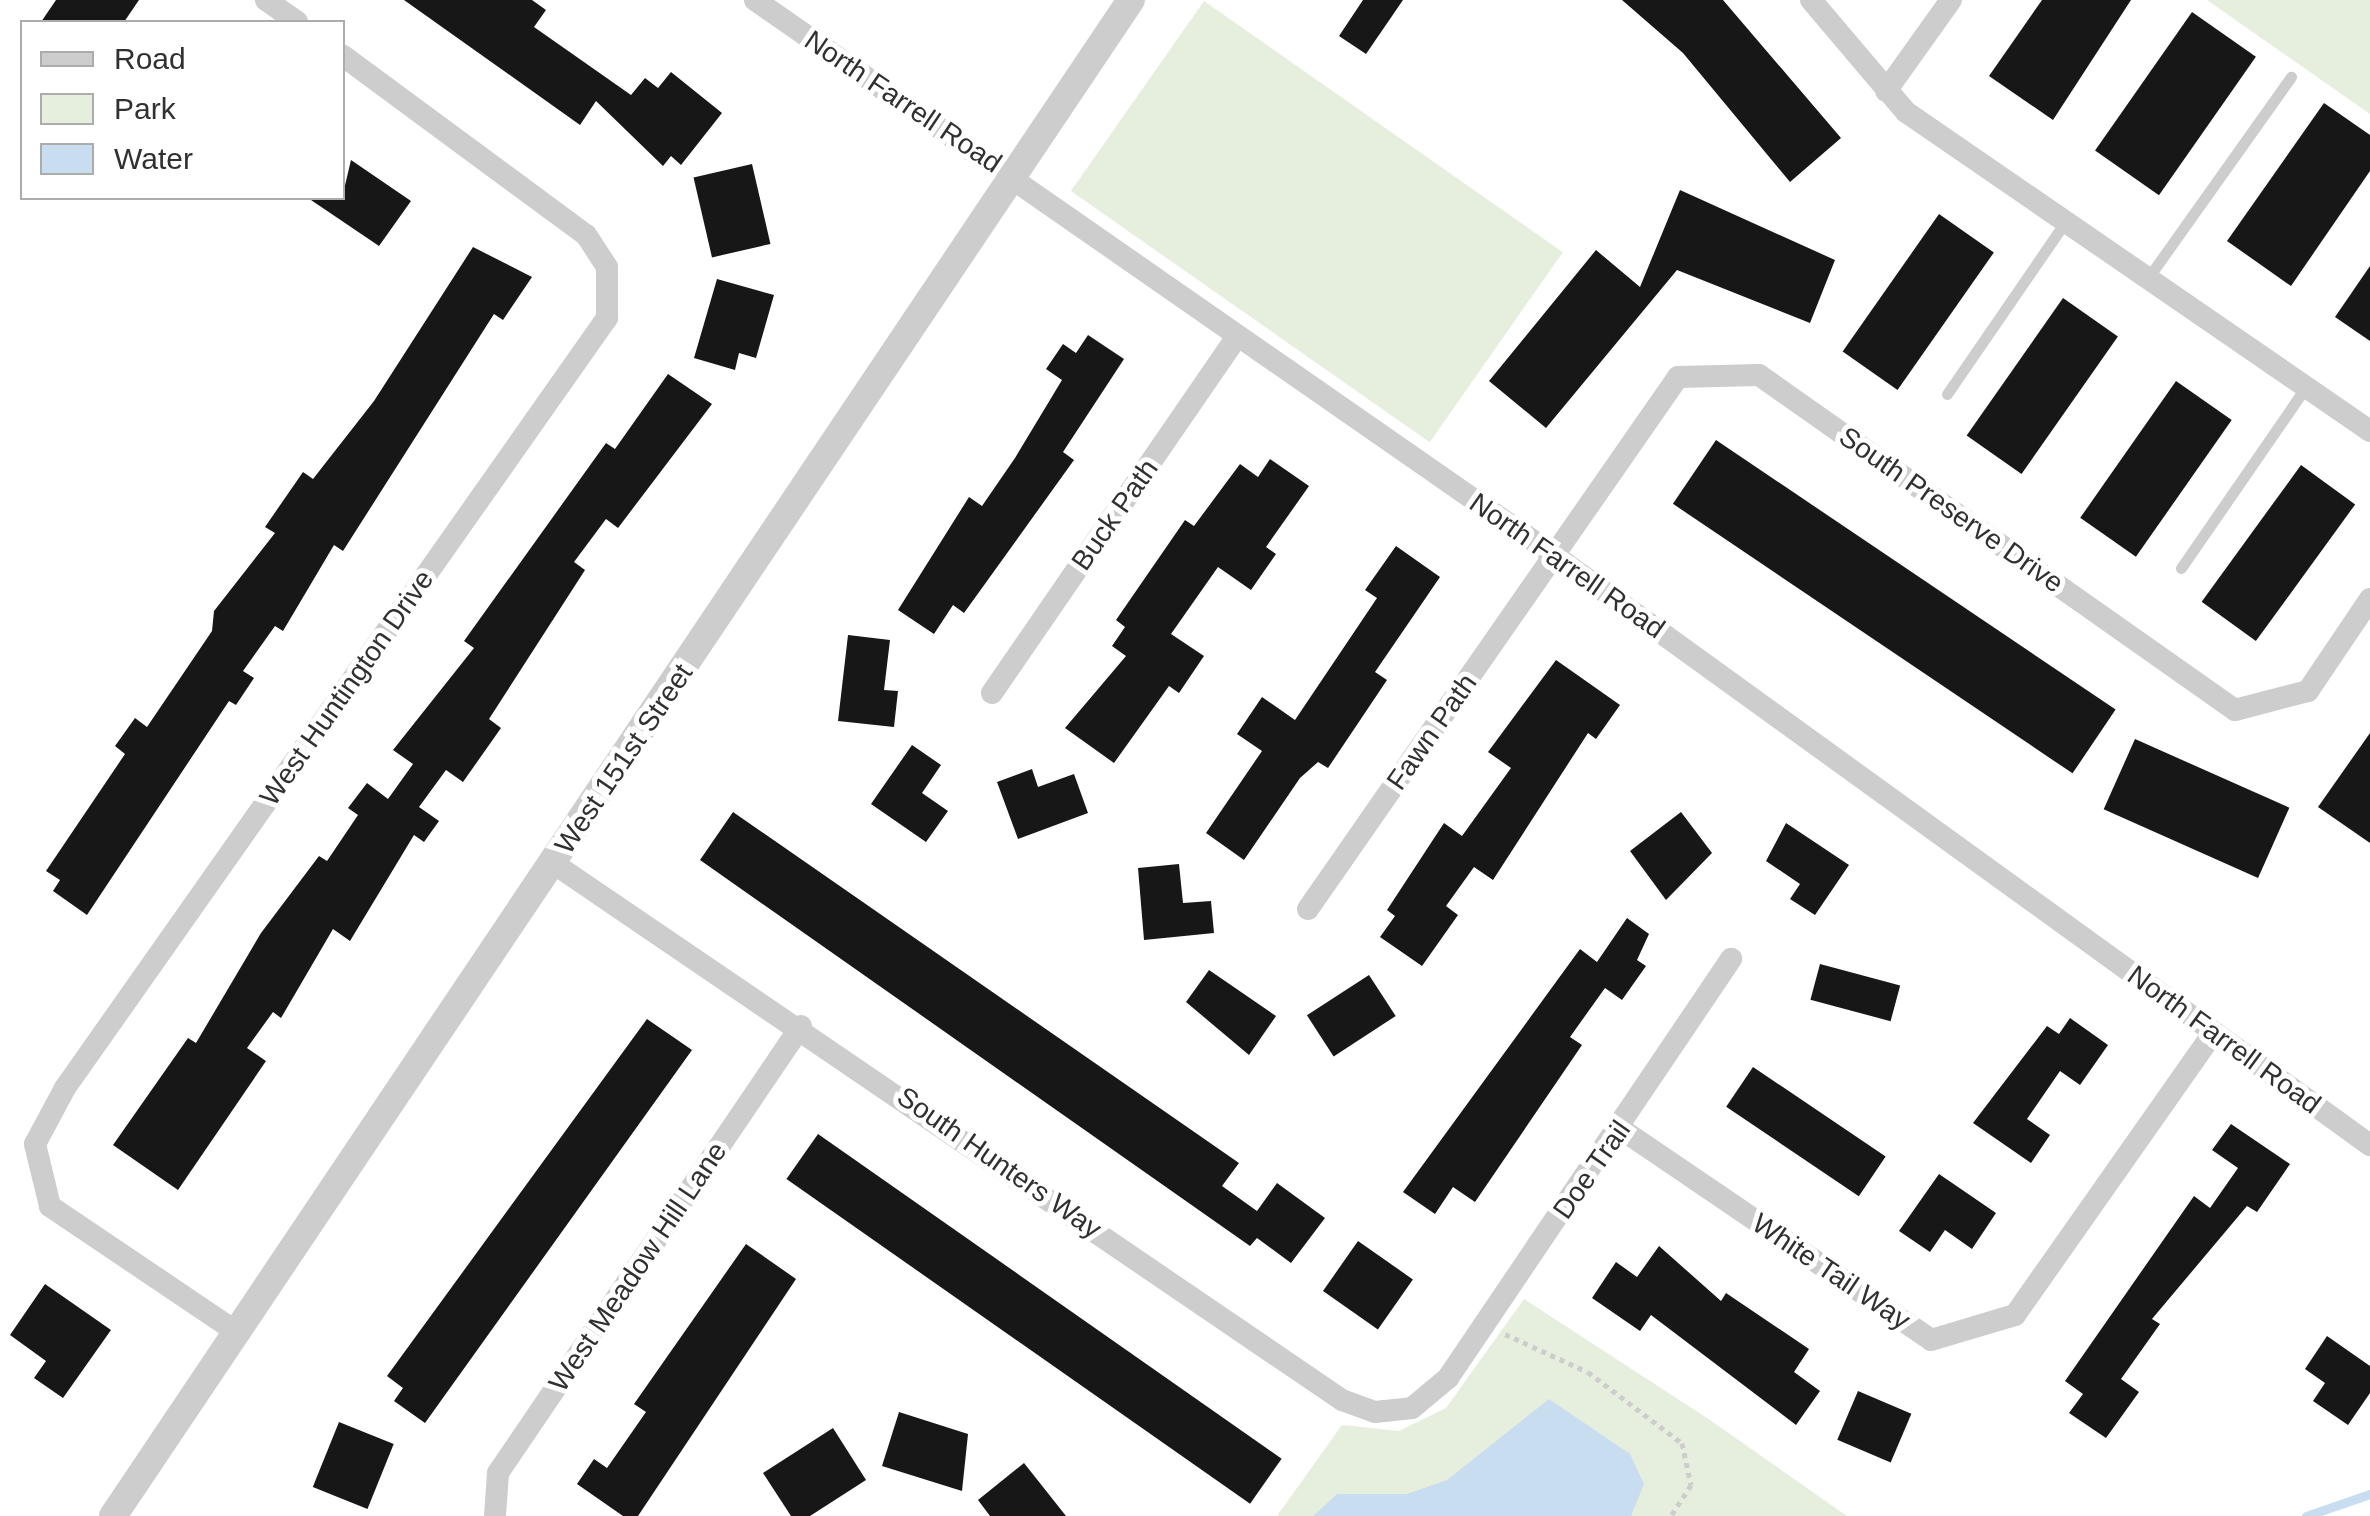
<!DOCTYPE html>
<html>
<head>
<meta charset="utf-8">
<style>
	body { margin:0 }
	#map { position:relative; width:2370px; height:1516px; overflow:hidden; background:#fff; font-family:Helvetica,sans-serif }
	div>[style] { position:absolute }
	.green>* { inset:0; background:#e6eedd; transform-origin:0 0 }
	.water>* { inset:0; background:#c8def0 }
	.stream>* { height:9px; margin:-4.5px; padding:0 4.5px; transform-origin:4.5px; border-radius:4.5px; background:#c8def0 }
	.building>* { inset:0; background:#171717; transform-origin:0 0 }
	.path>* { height:5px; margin-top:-2.5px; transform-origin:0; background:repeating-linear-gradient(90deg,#cdcdcd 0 5px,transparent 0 10px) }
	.service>* { height:11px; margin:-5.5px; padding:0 5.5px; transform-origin:5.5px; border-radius:5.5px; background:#cdcdcd }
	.minor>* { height:22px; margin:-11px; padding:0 11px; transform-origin:11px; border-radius:11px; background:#cdcdcd }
	.tertiary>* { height:28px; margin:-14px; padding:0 14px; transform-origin:14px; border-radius:14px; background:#cdcdcd }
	span { translate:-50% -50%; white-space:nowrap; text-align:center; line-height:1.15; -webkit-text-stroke:10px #fff; paint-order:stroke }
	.street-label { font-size:28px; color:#303030 }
	.legend { position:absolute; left:20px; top:20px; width:325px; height:180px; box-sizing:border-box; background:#fff; border:2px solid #acacac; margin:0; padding:12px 18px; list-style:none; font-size:30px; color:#303030 }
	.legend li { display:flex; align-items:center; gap:20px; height:50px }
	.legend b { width:50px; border:2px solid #acacac }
</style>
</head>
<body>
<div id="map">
	<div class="green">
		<i style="clip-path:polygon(2207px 0,2370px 0,2370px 114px)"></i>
		<i style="left:1204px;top:1px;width:438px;height:232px;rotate:35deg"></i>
		<i style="clip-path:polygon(1524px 1299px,1707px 1418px,1847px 1516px,1277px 1516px,1342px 1425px,1399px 1431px,1446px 1408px)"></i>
	</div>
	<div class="water">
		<i style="clip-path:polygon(1549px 1399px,1630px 1454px,1644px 1484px,1631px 1516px,1313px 1516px,1337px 1494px,1407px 1494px,1447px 1480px)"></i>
	</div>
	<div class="stream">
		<i style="left:2306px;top:1516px;width:68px;rotate:-19deg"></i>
	</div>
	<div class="building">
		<i style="clip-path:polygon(56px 0,139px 0,124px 22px,41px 22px)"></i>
		<i style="clip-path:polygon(404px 0,532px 0,546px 10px,534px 27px,631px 95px,645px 78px,658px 88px,671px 72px,722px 113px,681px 165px,671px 156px,663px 166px,596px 101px,580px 125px)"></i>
		<i style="clip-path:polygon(1363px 0,1403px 0,1366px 54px,1339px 36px)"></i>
		<i style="clip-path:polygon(1622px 0,1723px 0,1841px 138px,1790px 182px,1683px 53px)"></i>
		<i style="clip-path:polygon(2042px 0,2131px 0,2053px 120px,1989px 76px)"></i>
		<i style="left:2192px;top:12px;width:78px;height:169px;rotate:35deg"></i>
		<i style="clip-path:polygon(2324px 103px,2370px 135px,2370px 171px,2291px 286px,2227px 241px)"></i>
		<i style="clip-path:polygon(351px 160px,411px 201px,379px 246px,308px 198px,342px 198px)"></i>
		<i style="left:752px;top:164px;width:82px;height:60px;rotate:77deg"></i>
		<i style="clip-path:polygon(1680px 190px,1835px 260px,1810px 323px,1677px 270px,1546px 428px,1489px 381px,1596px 250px,1640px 287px)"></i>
		<i style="left:1939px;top:214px;width:67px;height:168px;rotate:35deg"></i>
		<i style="clip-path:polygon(473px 247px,532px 277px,503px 320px,494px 314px,343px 551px,334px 545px,283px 631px,275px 626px,243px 671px,254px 678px,236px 705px,229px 701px,87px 915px,53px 891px,60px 880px,46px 871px,125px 754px,115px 746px,135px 718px,147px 727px,212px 631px,214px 611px,275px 533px,265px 527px,303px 472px,313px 479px,374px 401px)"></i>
		<i style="clip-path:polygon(2370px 266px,2370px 341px,2335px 317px)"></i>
		<i style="clip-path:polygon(717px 279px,774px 295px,756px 358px,739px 353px,735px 370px,694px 358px)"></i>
		<i style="left:2063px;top:298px;width:67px;height:168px;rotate:35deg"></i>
		<i style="clip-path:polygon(1088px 335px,1124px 359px,1063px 452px,1074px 460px,964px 613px,953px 605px,934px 634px,898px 610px,969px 497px,982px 506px,1015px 458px,1062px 380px,1046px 369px,1063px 344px,1076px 353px)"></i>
		<i style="clip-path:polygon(668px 374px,712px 404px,618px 528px,606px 519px,574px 562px,585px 570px,489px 719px,501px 728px,463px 782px,446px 770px,419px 807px,439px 821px,424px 842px,414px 835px,350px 941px,333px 929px,281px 1018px,273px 1012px,247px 1048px,266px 1061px,178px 1190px,113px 1145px,188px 1038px,196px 1043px,261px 933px,319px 856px,327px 861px,358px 815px,348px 808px,367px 783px,388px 799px,413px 764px,393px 750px,474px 648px,464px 641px,606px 443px,615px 449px)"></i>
		<i style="left:2176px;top:381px;width:68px;height:167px;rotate:35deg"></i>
		<i style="left:1716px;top:440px;width:482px;height:77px;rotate:34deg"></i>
		<i style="clip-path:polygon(1270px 459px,1309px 486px,1266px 547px,1276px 554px,1251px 590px,1218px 567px,1171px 634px,1204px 656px,1179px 693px,1169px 686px,1114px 763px,1065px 728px,1126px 656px,1112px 646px,1125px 627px,1116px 620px,1185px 520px,1194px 526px,1240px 464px,1258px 477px)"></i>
		<i style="left:2301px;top:465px;width:67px;height:169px;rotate:36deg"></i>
		<i style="clip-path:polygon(1396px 546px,1440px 577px,1375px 672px,1387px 680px,1328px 768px,1318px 762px,1300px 778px,1244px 860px,1206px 833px,1262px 751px,1237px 734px,1262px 697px,1295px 720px,1377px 598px,1365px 590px)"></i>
		<i style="clip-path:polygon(848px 635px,890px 640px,884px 690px,898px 691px,894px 727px,838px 721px)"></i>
		<i style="clip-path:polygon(1556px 660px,1620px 705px,1596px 739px,1588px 733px,1493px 880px,1474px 867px,1446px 906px,1458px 915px,1422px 966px,1380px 937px,1395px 916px,1387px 910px,1444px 823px,1462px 836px,1511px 768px,1488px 752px)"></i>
		<i style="clip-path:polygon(2370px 733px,2370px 843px,2318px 807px)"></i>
		<i style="left:2135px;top:739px;width:169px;height:77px;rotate:24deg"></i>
		<i style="clip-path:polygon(912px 745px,941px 765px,922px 793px,948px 811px,926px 842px,871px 804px)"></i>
		<i style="clip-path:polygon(1032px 769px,1038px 787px,1074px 774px,1088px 813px,1018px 839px,997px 782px)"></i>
		<i style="clip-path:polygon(733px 812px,1239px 1163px,1222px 1186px,1257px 1211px,1277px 1183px,1325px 1218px,1291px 1263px,1257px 1238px,1250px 1246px,700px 860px)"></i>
		<i style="clip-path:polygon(1681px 812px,1712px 853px,1666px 900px,1630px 851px)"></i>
		<i style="clip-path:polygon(1786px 823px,1849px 865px,1815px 915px,1790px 899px,1800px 884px,1766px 861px)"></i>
		<i style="clip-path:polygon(1179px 864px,1183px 903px,1211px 901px,1214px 933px,1144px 940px,1138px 868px)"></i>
		<i style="clip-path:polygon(1627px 918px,1649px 934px,1637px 960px,1646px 966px,1622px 1000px,1605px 988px,1570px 1037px,1582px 1045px,1475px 1202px,1453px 1187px,1435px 1214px,1403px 1192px,1580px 949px,1597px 962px)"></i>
		<i style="left:1820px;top:964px;width:83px;height:37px;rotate:15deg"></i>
		<i style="clip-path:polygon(1209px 970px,1276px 1016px,1249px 1055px,1186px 1002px)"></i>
		<i style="left:1369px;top:975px;width:49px;height:74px;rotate:57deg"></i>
		<i style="clip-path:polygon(2070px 1018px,2108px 1045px,2080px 1085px,2060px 1071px,2027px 1119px,2050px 1135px,2031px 1163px,1973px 1123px,2047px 1026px,2059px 1034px)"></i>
		<i style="clip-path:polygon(647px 1019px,692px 1050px,425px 1423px,394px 1401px,403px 1388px,387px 1376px)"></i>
		<i style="left:1753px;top:1067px;width:160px;height:48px;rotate:34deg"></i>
		<i style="clip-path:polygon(2231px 1124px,2290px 1164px,2257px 1212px,2247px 1206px,2152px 1319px,2160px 1324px,2121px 1379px,2139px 1392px,2106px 1438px,2069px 1413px,2083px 1394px,2065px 1381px,2194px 1196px,2210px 1208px,2238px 1168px,2212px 1150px)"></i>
		<i style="left:818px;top:1134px;width:566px;height:55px;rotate:35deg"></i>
		<i style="clip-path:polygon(1939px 1174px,1996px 1213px,1972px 1249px,1945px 1230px,1930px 1252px,1899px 1231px)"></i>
		<i style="left:1358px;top:1241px;width:67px;height:61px;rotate:35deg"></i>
		<i style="clip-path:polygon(746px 1244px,796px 1279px,638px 1516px,623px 1516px,577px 1484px,594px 1459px,607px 1468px,646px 1412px,634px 1404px)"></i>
		<i style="clip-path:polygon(1659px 1246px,1721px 1301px,1726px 1293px,1809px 1349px,1794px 1372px,1820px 1391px,1796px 1425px,1651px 1315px,1640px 1331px,1592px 1298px,1616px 1262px,1637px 1277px)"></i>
		<i style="clip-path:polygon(45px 1284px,111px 1330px,63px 1398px,34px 1378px,46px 1361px,10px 1335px)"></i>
		<i style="clip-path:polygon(2327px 1336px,2370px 1366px,2370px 1393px,2348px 1425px,2313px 1401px,2325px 1383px,2305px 1369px)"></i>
		<i style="left:1858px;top:1391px;width:58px;height:53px;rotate:23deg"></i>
		<i style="clip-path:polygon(899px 1412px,968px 1434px,962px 1491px,882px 1466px)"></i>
		<i style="left:339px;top:1422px;width:59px;height:70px;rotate:22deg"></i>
		<i style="clip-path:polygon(833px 1428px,866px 1480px,810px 1516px,791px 1516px,763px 1473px)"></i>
		<i style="clip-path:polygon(1024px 1463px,1066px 1516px,990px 1516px,978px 1500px)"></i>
	</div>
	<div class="path">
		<i style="left:1505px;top:1334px;width:91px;rotate:24.6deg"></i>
		<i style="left:1588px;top:1372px;width:118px;rotate:37.1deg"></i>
		<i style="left:1682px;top:1443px;width:43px;rotate:77.9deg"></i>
		<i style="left:1691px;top:1485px;width:37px;rotate:123deg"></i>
	</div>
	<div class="service">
		<i style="left:2148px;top:278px;width:247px;rotate:-54.6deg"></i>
		<i style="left:1947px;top:394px;width:210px;rotate:-55.5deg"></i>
		<i style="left:2181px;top:568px;width:220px;rotate:-55.4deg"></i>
	</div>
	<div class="minor">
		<i style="left:266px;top:0;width:38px;rotate:35deg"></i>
		<i style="left:755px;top:0;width:974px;rotate:34.8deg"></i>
		<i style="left:1555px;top:556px;width:1006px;rotate:35.86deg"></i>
		<i style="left:1811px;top:0;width:147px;rotate:49.7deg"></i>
		<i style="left:1906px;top:112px;width:563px;rotate:34.51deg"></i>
		<i style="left:1886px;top:91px;width:112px;rotate:-54.5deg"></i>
		<i style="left:992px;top:693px;width:433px;rotate:-55.5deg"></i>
		<i style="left:553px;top:863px;width:954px;rotate:34.24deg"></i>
		<i style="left:1342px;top:1400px;width:35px;rotate:20deg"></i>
		<i style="left:1375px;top:1412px;width:37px;rotate:-6deg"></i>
		<i style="left:1412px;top:1408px;width:47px;rotate:-39.8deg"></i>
		<i style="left:1448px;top:1378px;width:506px;rotate:-55.96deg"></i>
		<i style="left:1308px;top:909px;width:648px;rotate:-55.18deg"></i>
		<i style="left:1678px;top:377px;width:81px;rotate:-1.4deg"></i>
		<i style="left:1759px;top:375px;width:582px;rotate:35.14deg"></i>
		<i style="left:2235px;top:710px;width:75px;rotate:-14.6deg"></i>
		<i style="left:2308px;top:691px;width:111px;rotate:-56deg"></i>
		<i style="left:1621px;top:1129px;width:375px;rotate:34.2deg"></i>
		<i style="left:1931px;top:1340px;width:88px;rotate:-16.6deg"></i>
		<i style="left:2015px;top:1315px;width:345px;rotate:-54.9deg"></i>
		<i style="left:238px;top:1333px;width:227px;rotate:-146deg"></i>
		<i style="left:50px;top:1206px;width:64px;rotate:-103.6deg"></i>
		<i style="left:35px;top:1144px;width:64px;rotate:-61.8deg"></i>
		<i style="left:65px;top:1088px;width:942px;rotate:-54.86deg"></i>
		<i style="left:607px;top:318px;width:51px;rotate:-90deg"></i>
		<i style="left:607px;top:267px;width:38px;rotate:-123deg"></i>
		<i style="left:586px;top:235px;width:303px;rotate:-143.6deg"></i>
		<i style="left:495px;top:1516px;width:43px;rotate:-86deg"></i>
		<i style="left:498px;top:1473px;width:540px;rotate:-55.87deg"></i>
	</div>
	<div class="tertiary">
		<i style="left:113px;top:1516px;width:1826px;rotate:-56.12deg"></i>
	</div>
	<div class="street-label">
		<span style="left:903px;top:102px;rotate:34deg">North Farrell Road</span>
		<span style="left:1951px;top:510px;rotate:35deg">South Preserve Drive</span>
		<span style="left:1115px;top:515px;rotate:-55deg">Buck Path</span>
		<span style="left:1567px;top:566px;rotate:35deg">North Farrell Road</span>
		<span style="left:347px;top:688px;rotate:-55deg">West Huntington Drive</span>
		<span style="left:1432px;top:732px;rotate:-55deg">Fawn Path</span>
		<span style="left:624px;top:759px;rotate:-56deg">West 151st Street</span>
		<span style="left:2224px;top:1040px;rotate:36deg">North Farrell Road</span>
		<span style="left:999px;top:1163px;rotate:35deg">South Hunters Way</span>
		<span style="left:1592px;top:1170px;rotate:-55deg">Doe Trail</span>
		<span style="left:638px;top:1267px;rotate:-56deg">West Meadow Hill Lane</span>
		<span style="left:1831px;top:1272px;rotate:34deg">White Tail Way</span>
	</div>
	<ul class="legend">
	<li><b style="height:12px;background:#cdcdcd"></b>Road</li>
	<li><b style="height:28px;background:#e6eedd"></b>Park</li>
	<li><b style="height:28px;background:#c8def0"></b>Water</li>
	</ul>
</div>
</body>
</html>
